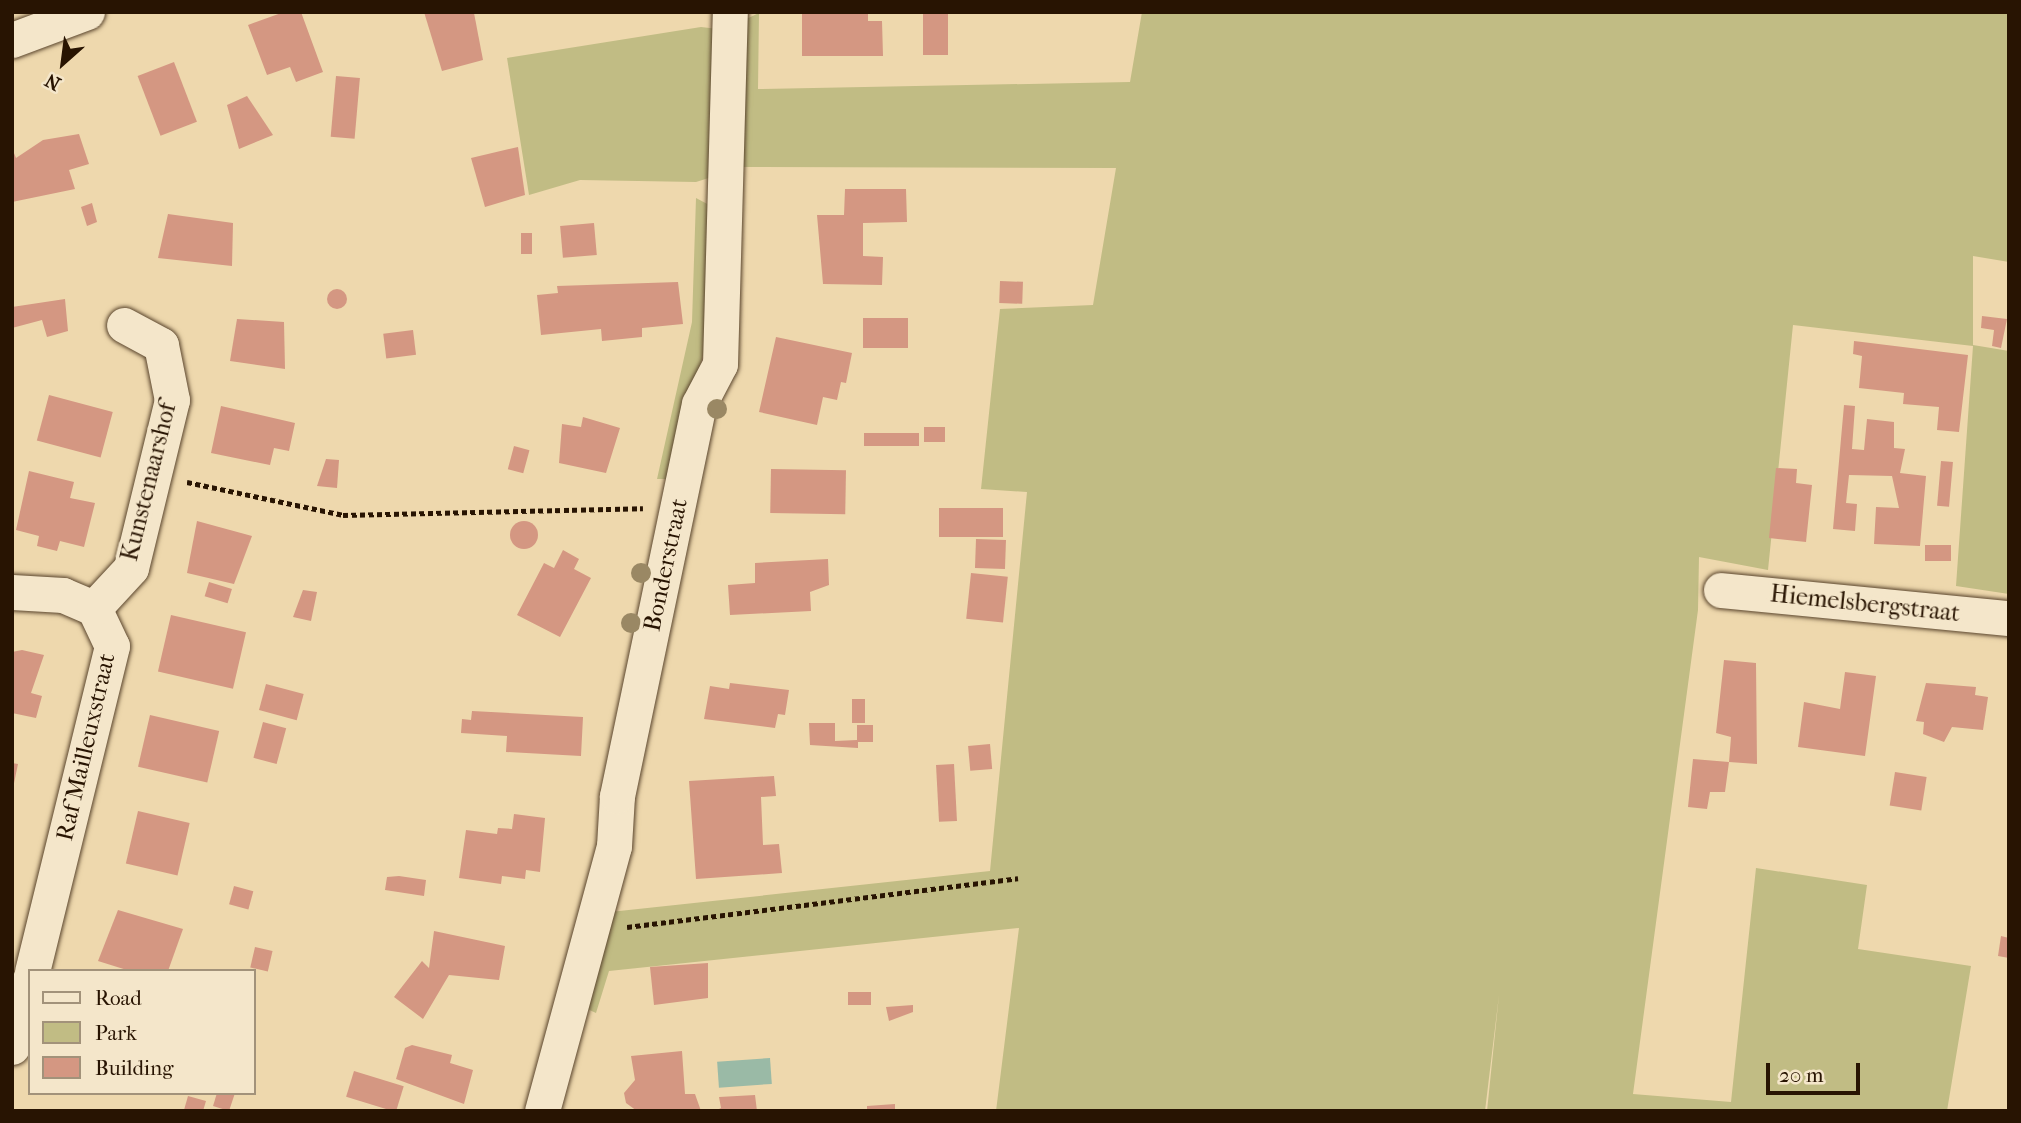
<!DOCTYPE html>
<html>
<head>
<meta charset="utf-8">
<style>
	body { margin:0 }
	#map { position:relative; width:2021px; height:1123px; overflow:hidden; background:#eed8ad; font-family:"IM FELL French Canon",serif }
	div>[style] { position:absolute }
	.green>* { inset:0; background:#c1bc84 }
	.water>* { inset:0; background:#9abaa6; transform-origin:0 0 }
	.building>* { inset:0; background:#d49782; transform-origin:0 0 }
	.round { border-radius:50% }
	.path>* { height:4.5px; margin-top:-2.25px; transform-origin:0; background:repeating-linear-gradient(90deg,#281402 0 5px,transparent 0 8.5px) }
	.roads { filter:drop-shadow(0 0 2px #5a452d) drop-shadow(0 0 2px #5a452d) }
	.minor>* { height:35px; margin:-17.5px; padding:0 17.5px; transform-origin:17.5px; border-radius:17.5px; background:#f4e6ca }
	.trees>* { width:20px; height:20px; margin:-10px; border-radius:50%; background:#9a8864 }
	span { translate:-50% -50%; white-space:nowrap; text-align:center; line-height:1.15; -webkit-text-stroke:7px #f4e6ca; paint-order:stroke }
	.street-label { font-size:24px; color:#281402 }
	.frame { position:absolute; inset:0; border:14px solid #281402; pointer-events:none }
	.legend { position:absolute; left:28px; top:969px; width:228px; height:126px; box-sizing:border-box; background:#f4e6ca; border:2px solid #a2927a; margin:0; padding:9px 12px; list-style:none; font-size:21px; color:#281402 }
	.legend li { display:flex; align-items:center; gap:14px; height:35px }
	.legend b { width:35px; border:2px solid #a2927a }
	.north { position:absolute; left:28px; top:28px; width:70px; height:70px; -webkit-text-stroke:5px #f4e6ca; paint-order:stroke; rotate:208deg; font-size:19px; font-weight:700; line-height:28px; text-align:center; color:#281402 }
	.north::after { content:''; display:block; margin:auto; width:24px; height:32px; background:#281402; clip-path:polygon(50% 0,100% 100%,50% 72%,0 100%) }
	.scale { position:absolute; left:1766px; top:1063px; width:94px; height:32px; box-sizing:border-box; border:4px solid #281402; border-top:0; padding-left:9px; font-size:21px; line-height:24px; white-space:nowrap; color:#281402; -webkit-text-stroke:5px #f4e6ca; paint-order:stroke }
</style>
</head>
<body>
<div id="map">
	<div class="green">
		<i style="clip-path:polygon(1142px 12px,2009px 12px,2009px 262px,1973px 256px,1973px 345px,2009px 351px,2009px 594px,1956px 586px,1973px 346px,1793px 325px,1768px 570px,1699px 557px,1698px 610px,1633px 1094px,1731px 1102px,1756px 868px,1867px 885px,1858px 949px,1971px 966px,1947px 1111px,1487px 1111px,1499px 995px,1485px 1111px,996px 1111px,1019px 928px,609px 971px,596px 1013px,583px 1007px,610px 912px,990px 871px,1027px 492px,981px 489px,1000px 309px,1093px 305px,1116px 168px,739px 167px,744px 20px,759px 13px,758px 89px,1130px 82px)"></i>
		<i style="clip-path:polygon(701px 27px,718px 29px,715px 176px,696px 182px,580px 180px,529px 195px,507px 58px)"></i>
		<i style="clip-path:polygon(696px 198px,713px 207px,708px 337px,669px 479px,657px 479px,692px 322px)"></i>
	</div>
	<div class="water">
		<i style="left:770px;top:1058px;width:26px;height:53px;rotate:86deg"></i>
	</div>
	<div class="building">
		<i style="clip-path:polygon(284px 12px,301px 12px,323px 72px,296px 82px,290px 67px,267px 75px,248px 25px)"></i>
		<i style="clip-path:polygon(424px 12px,474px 13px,483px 60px,442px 71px)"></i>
		<i style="clip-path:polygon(802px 12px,868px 12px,868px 21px,882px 21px,883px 56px,802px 56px)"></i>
		<i style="left:923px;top:12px;width:25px;height:43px"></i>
		<i style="left:174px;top:62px;width:64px;height:39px;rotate:69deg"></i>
		<i style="left:336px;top:76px;width:24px;height:61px;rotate:5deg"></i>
		<i style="clip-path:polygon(247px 96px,273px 135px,239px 149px,227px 105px)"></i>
		<i style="clip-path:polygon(79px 134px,89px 164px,69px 170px,75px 189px,12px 202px,12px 148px,16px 158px,43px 140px)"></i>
		<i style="clip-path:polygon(518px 147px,525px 195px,485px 207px,471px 158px)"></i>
		<i style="clip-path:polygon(845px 189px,906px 189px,907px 222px,863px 223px,863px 256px,883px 257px,882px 285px,823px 284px,817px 215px,844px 215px)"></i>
		<i style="clip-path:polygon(92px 203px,97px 222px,87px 226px,81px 207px)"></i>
		<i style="clip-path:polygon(168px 214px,233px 223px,232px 266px,158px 258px)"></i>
		<i style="left:594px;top:223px;width:32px;height:34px;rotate:85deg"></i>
		<i style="left:521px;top:233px;width:11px;height:21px"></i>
		<i style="left:1000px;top:281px;width:23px;height:22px;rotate:2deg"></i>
		<i style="clip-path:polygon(678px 282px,683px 324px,642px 328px,642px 337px,602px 341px,601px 329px,541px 335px,537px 295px,558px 293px,557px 286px)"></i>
		<i class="round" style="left:327px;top:289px;width:20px;height:20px"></i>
		<i style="clip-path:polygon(65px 299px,68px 331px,47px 337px,42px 320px,12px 328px,12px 307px)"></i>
		<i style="clip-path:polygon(1982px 316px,2007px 319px,2001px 348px,1992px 346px,1994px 330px,1981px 328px)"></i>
		<i style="left:863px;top:318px;width:45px;height:30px"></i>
		<i style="clip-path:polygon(237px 319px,284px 322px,285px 369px,230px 361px)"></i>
		<i style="left:413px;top:330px;width:25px;height:30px;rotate:83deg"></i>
		<i style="clip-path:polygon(776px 337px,852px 353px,846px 383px,841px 382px,837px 400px,823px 397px,817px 425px,759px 412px)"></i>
		<i style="clip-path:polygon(1854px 341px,1968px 355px,1959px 432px,1937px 430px,1939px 407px,1903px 404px,1904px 393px,1859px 388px,1862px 356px,1853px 354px)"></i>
		<i style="left:49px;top:395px;width:66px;height:47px;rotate:15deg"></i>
		<i style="clip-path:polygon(1844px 405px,1855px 406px,1852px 449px,1864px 450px,1867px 419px,1894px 422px,1894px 448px,1905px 449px,1900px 473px,1926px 476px,1920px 546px,1874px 544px,1876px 507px,1899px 508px,1892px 476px,1849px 475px,1846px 503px,1857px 504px,1855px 531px,1833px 529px)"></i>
		<i style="clip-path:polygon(221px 406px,295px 423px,289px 451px,274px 448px,270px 465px,211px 453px)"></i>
		<i style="clip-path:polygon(583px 417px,620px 428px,606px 473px,559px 463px,562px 424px,581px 427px)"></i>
		<i style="left:924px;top:427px;width:21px;height:15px"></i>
		<i style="left:919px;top:433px;width:13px;height:55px;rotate:90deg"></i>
		<i style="left:514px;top:446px;width:16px;height:24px;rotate:15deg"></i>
		<i style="clip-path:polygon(326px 459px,339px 460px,337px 488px,317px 486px)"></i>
		<i style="left:1941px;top:461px;width:12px;height:45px;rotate:5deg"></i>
		<i style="clip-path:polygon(1776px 468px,1797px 469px,1796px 483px,1812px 485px,1806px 542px,1769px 538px)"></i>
		<i style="left:771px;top:469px;width:75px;height:44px;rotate:1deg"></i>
		<i style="clip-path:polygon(29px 471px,74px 482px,70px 498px,95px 503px,84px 547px,60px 541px,57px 551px,37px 546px,39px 536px,16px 530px)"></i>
		<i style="left:939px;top:508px;width:64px;height:29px"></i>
		<i style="clip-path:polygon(197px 521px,252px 536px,234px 584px,187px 573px)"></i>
		<i class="round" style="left:510px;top:521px;width:28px;height:28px"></i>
		<i style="left:976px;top:539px;width:30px;height:29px;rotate:2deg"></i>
		<i style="left:1925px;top:545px;width:26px;height:16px"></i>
		<i style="clip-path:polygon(563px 550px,579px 559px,574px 569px,591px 578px,560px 637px,517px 615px,544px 563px,554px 568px)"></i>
		<i style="clip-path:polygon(828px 559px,829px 585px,810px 592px,811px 611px,730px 615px,728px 585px,755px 583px,755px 563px)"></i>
		<i style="left:971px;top:573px;width:37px;height:46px;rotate:6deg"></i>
		<i style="left:209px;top:582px;width:24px;height:15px;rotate:17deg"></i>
		<i style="clip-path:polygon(303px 590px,317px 592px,311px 621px,293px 617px)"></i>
		<i style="left:171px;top:615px;width:77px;height:58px;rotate:13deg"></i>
		<i style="clip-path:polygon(22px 650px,44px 655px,31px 693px,42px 696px,36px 718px,12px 713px,12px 652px)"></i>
		<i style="clip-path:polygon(1724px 660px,1756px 663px,1757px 764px,1729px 762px,1731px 737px,1716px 733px)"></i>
		<i style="clip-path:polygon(1845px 672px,1876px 676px,1865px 756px,1798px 747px,1804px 702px,1840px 709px)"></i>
		<i style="clip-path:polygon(730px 683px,789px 690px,785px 715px,778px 714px,775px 728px,704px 719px,710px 686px,729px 689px)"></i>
		<i style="clip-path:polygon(1926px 683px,1976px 687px,1975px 695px,1988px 697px,1983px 730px,1952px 727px,1944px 742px,1923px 734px,1924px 722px,1916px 721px)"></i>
		<i style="left:266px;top:684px;width:39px;height:27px;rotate:15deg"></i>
		<i style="left:852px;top:699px;width:13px;height:24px"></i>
		<i style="clip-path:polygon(472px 711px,583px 717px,581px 756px,506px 752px,507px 736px,461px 733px,462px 719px,471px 720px)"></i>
		<i style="left:150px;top:715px;width:71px;height:53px;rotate:13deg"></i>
		<i style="left:263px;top:722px;width:24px;height:37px;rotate:15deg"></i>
		<i style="clip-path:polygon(809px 723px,835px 723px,835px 741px,857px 740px,857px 725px,873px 725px,873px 742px,858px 742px,858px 748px,810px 745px)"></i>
		<i style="left:990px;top:744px;width:25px;height:22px;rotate:85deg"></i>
		<i style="clip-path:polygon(1693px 759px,1729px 762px,1725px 792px,1710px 792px,1707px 809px,1688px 807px)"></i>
		<i style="clip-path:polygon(12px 763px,18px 764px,13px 788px,12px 788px)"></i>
		<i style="left:954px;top:764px;width:57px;height:18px;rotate:87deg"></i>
		<i style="left:1895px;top:772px;width:32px;height:34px;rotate:9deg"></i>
		<i style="clip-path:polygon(774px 776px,776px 796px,761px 797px,763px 845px,779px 844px,782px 873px,696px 879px,689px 781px)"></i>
		<i style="left:138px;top:811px;width:53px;height:54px;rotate:13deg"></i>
		<i style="clip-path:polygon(514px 814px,545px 818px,540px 872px,526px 870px,525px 879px,502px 876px,501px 884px,459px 878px,466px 830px,497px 834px,498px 828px,512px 829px)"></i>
		<i style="clip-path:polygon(399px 876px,426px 880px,424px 896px,385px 890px,387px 877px)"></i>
		<i style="left:234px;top:886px;width:20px;height:19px;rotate:15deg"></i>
		<i style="clip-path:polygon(118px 910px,183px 929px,168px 971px,130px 971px,98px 961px)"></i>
		<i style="clip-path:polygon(434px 931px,505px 946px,499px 980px,449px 975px,423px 1019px,394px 997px,422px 961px,429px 968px)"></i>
		<i style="clip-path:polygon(2001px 936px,2009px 938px,2009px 958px,1998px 956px)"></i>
		<i style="left:255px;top:947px;width:18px;height:21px;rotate:13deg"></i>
		<i style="clip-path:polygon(708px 963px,708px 998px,654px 1005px,650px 967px)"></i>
		<i style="left:871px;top:992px;width:13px;height:23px;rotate:90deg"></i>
		<i style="clip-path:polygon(913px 1005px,913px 1012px,889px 1021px,886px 1007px)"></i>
		<i style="clip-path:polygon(412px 1045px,452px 1055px,450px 1063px,473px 1070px,464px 1104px,396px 1079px,405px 1048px)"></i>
		<i style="clip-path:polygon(682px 1051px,685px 1094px,695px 1094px,701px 1111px,637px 1111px,626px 1103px,624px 1093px,635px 1080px,631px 1056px)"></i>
		<i style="left:354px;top:1071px;width:52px;height:27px;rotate:17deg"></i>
		<i style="clip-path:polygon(217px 1093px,235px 1093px,229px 1111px,213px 1106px)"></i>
		<i style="clip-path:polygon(755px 1095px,757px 1111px,715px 1111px,721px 1108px,719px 1097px)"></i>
		<i style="clip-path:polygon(188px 1096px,206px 1101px,203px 1111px,184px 1110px)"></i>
		<i style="clip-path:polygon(895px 1104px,895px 1111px,867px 1111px,867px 1106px)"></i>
	</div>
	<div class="path">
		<i style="left:187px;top:482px;width:159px;rotate:11.9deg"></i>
		<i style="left:343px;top:515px;width:300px;rotate:-1.3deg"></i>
		<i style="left:627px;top:927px;width:394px;rotate:-7.1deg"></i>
	</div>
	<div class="roads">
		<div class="minor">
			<i style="left:12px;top:40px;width:80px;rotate:-20.5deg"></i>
			<i style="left:1721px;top:590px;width:289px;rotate:5.6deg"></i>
			<i style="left:12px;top:592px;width:51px;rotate:3.4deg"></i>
			<i style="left:63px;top:595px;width:34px;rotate:23deg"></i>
			<i style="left:94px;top:608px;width:42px;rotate:64.7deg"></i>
			<i style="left:112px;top:646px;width:335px;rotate:103.8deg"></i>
			<i style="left:94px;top:608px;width:54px;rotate:-47.2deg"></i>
			<i style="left:131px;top:568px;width:173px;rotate:-76.3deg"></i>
			<i style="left:172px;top:400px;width:56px;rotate:-101.3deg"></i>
			<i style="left:161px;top:345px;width:42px;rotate:-151.6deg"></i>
			<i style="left:12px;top:1047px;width:70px;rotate:-75.2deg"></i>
			<i style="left:542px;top:1111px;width:275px;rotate:-74.8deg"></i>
			<i style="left:614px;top:846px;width:50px;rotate:-86.6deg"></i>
			<i style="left:617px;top:796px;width:400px;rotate:-78.2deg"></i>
			<i style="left:699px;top:404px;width:45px;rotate:-62.3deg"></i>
			<i style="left:720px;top:364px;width:352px;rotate:-88.4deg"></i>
		</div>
	</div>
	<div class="trees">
		<i style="left:717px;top:409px"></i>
		<i style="left:641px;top:573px"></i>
		<i style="left:631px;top:623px"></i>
	</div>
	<div class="street-label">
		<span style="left:149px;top:482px;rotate:-76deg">Kunstenaarshof</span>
		<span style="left:666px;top:565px;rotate:-78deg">Bonderstraat</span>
		<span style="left:1865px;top:604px;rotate:6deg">Hiemelsbergstraat</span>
		<span style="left:86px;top:747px;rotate:-77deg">Raf Mailleuxstraat</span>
	</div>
	<div class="frame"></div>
	<ul class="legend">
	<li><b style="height:9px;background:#f4e6ca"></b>Road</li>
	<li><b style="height:19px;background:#c1bc84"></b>Park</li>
	<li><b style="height:19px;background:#d49782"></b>Building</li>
	</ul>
	<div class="north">N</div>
	<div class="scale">20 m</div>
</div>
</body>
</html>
